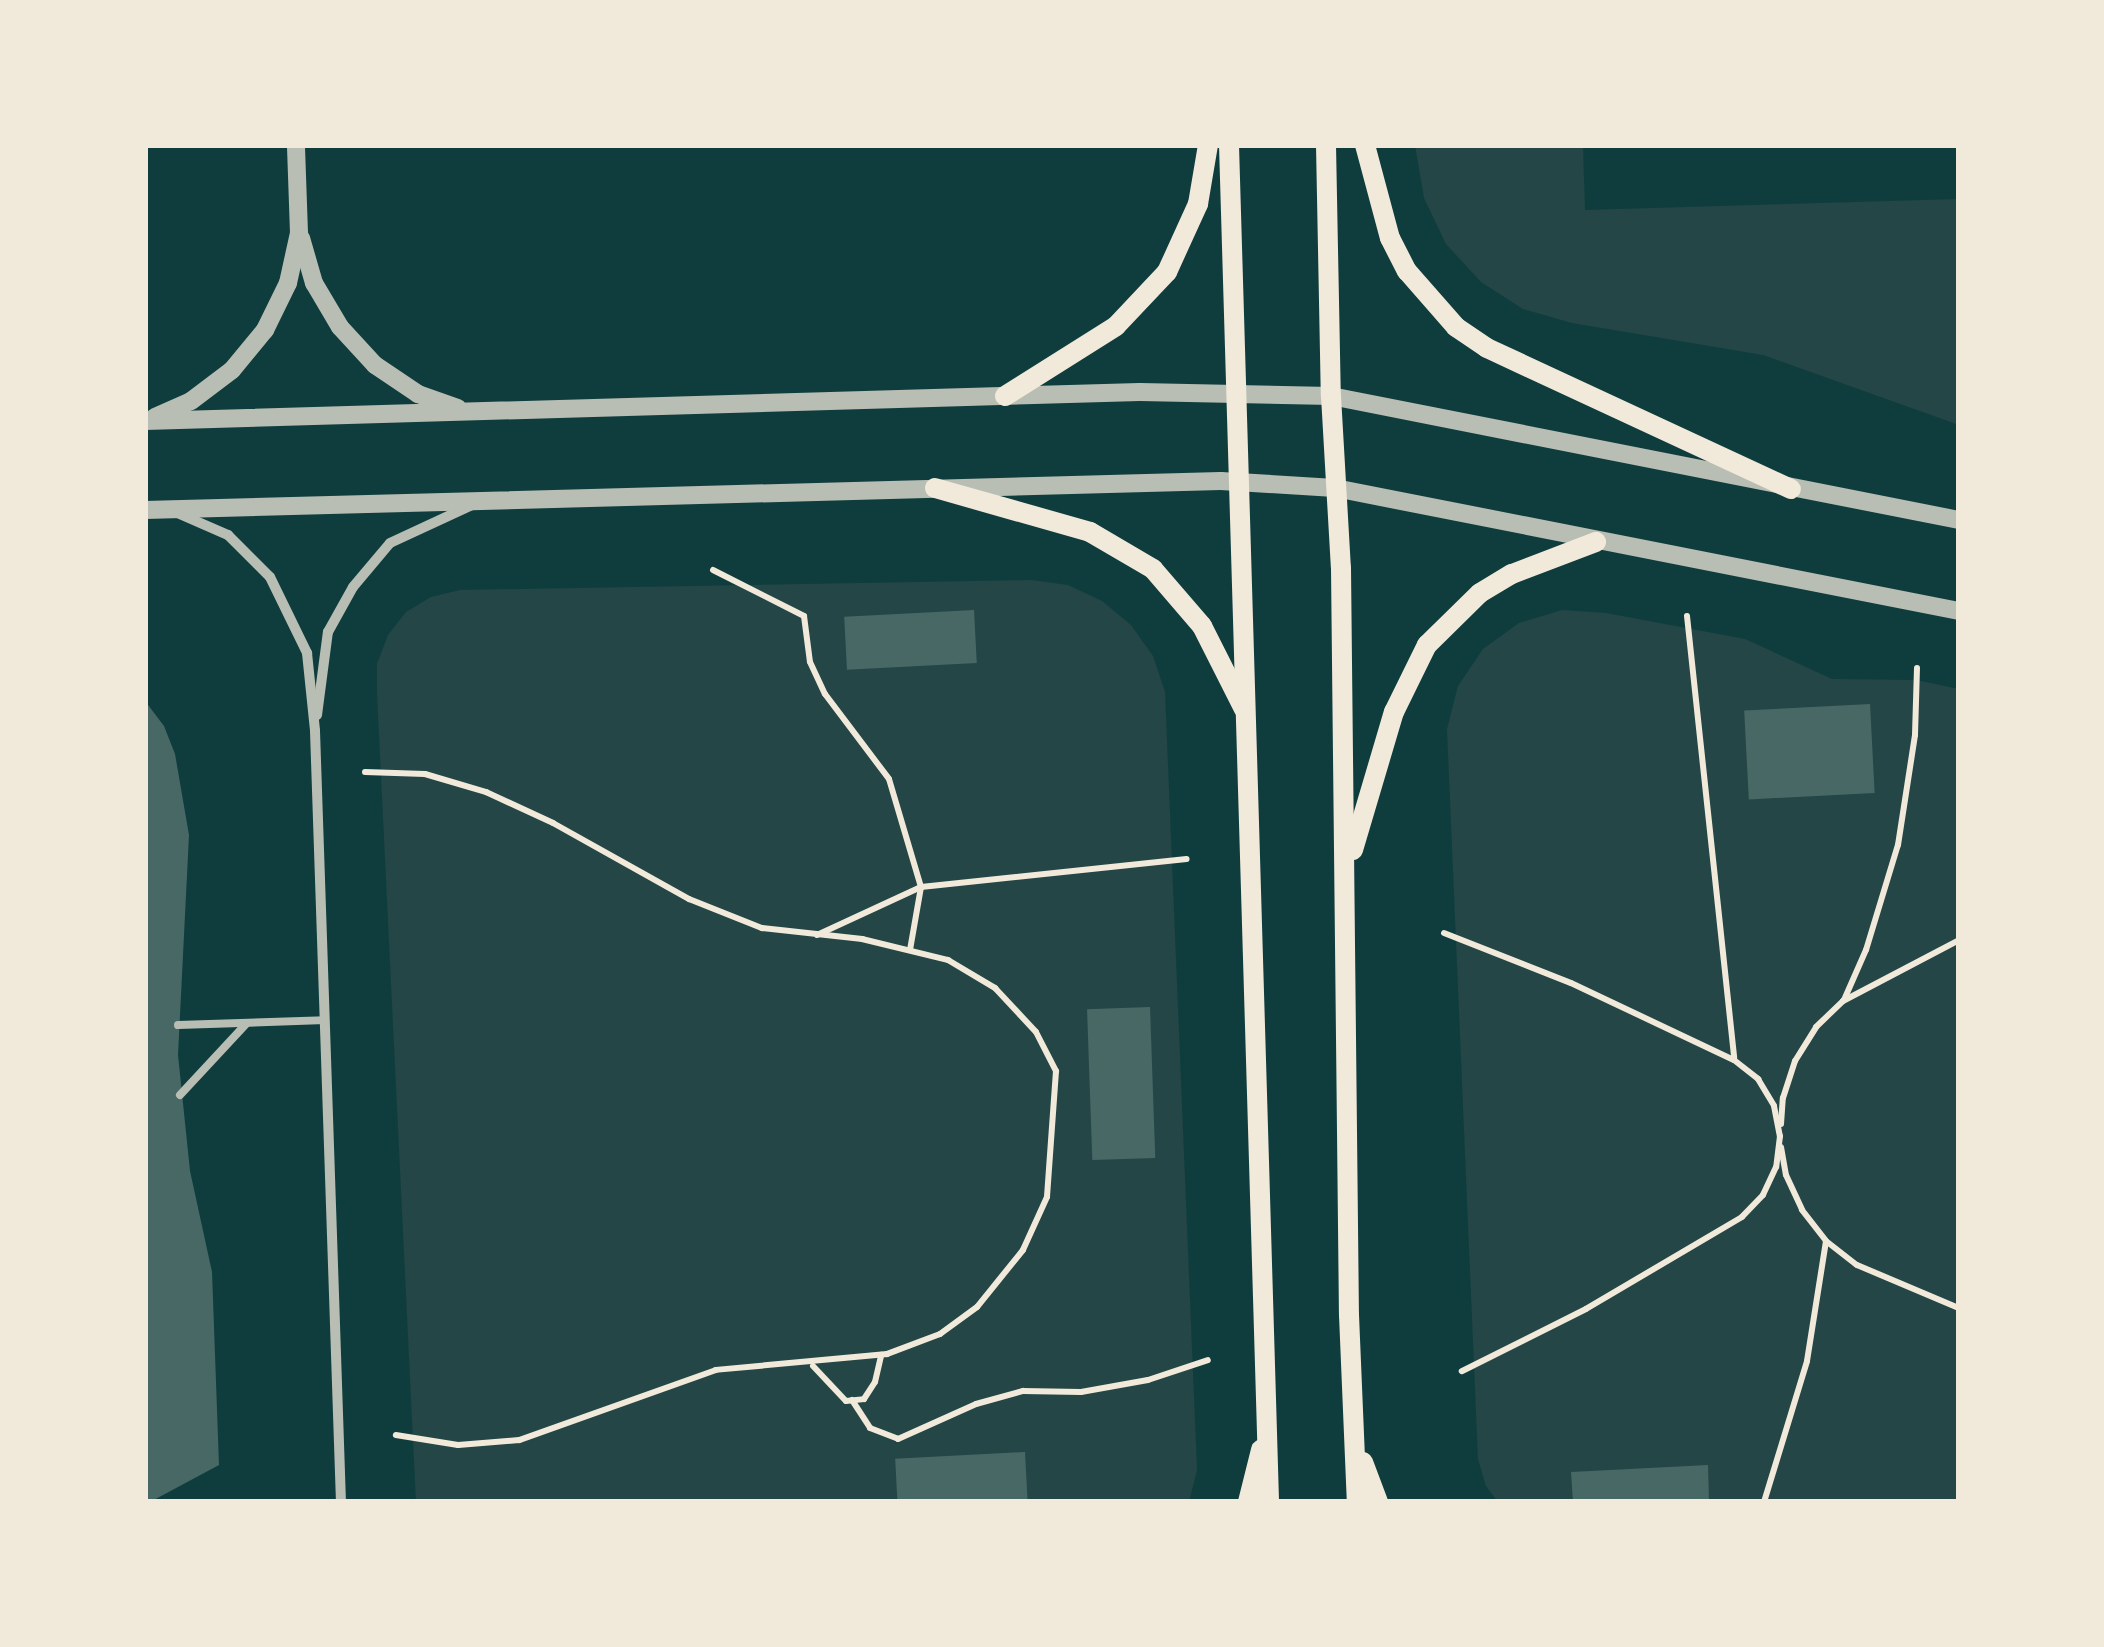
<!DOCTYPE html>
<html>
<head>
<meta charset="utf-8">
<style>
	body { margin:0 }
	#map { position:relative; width:2104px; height:1647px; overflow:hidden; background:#0f3d3e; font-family:Lato,sans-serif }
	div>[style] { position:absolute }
	.green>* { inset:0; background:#244646 }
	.building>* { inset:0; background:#486865; transform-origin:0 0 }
	.path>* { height:6px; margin:-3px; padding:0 3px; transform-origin:3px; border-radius:3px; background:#f1e9da }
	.service>* { height:8px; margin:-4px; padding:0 4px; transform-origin:4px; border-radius:4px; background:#b8beb3 }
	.minor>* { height:10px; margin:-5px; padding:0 5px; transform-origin:5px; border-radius:5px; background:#b8beb3 }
	.tertiary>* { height:18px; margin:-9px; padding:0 9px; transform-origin:9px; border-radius:9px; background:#b8beb3 }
	.secondary>* { height:20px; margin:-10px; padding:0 10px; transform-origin:10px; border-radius:10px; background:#f1e9da }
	span { translate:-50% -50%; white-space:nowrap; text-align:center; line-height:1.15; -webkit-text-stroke:9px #f1e9da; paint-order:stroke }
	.frame { position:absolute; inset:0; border:148px solid #f1e9da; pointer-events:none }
</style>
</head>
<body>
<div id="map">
	<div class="green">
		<i style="clip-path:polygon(1415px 145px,1583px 145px,1585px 210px,1959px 199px,1959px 425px,1763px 355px,1572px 323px,1523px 309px,1481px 282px,1446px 244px,1424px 198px)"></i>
		<i style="clip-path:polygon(1031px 580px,1068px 585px,1102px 601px,1131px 625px,1153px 656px,1165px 692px,1197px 1470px,1189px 1502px,416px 1502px,377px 692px,377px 664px,388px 635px,406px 612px,431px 597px,460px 590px)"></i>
		<i style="clip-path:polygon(1562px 610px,1606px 613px,1745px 639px,1832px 679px,1916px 680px,1959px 689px,1959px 1502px,1498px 1502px,1486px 1486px,1478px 1459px,1447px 729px,1458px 686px,1483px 649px,1519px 623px)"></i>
	</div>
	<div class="building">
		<i style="left:974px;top:610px;width:53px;height:130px;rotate:87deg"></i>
		<i style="clip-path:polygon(145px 701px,164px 726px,175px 754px,189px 835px,178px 1055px,190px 1171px,212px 1272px,219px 1465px,150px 1502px,145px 1502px)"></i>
		<i style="left:1870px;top:704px;width:89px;height:126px;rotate:87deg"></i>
		<i style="left:1150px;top:1007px;width:151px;height:63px;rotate:88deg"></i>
		<i style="left:1025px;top:1452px;width:50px;height:130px;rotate:87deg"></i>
		<i style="clip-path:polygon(1708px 1465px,1709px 1502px,1573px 1502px,1571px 1472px)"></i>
	</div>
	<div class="path">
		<i style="left:713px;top:570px;width:102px;rotate:26.8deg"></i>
		<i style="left:804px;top:616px;width:46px;rotate:82.6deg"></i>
		<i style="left:810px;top:662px;width:35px;rotate:65deg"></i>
		<i style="left:825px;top:694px;width:106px;rotate:53deg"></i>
		<i style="left:889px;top:779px;width:113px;rotate:73.5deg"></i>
		<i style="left:921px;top:887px;width:267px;rotate:-6deg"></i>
		<i style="left:1687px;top:616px;width:444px;rotate:83.9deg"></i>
		<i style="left:365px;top:772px;width:60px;rotate:1.9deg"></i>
		<i style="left:425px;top:774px;width:64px;rotate:16.4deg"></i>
		<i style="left:486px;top:792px;width:74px;rotate:24.8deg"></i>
		<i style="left:553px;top:823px;width:156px;rotate:29.2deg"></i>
		<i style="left:689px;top:899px;width:79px;rotate:21.7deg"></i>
		<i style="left:762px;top:928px;width:101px;rotate:6.3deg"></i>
		<i style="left:862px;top:939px;width:89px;rotate:13.7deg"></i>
		<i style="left:948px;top:960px;width:55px;rotate:30.8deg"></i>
		<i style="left:995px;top:988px;width:60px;rotate:47deg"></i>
		<i style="left:1036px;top:1032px;width:44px;rotate:62.9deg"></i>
		<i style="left:1056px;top:1071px;width:126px;rotate:94.1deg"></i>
		<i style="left:1047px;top:1197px;width:58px;rotate:114.4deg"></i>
		<i style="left:1023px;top:1250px;width:73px;rotate:128.9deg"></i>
		<i style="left:977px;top:1307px;width:46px;rotate:143.9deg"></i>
		<i style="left:940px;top:1334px;width:57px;rotate:159.3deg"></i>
		<i style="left:887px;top:1354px;width:172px;rotate:174.7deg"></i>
		<i style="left:716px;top:1370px;width:209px;rotate:160.4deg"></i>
		<i style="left:519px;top:1440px;width:61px;rotate:175.3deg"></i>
		<i style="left:458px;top:1445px;width:63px;rotate:-170.8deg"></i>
		<i style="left:1444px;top:933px;width:136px;rotate:21.5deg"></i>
		<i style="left:1571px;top:983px;width:180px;rotate:25.3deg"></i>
		<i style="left:1734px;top:1060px;width:31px;rotate:38deg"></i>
		<i style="left:1758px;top:1079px;width:31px;rotate:59deg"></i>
		<i style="left:1774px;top:1106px;width:31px;rotate:79deg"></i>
		<i style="left:1780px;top:1136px;width:31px;rotate:97deg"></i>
		<i style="left:1776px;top:1167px;width:31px;rotate:115deg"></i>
		<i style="left:1763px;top:1195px;width:30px;rotate:134deg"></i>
		<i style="left:1742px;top:1217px;width:181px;rotate:149.5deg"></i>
		<i style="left:1586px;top:1309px;width:139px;rotate:153.4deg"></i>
		<i style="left:817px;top:935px;width:115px;rotate:-24.8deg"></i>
		<i style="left:921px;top:887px;width:64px;rotate:99.9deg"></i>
		<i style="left:1844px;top:1000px;width:55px;rotate:-66.3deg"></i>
		<i style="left:1866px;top:950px;width:110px;rotate:-73.1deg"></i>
		<i style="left:1898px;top:845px;width:111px;rotate:-81.2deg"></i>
		<i style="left:1915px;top:735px;width:67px;rotate:-88.3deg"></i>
		<i style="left:1781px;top:1124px;width:26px;rotate:-86deg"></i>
		<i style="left:1783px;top:1098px;width:39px;rotate:-72deg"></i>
		<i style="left:1795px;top:1061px;width:40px;rotate:-58deg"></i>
		<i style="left:1816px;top:1027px;width:37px;rotate:-44deg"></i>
		<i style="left:1843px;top:1001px;width:131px;rotate:-27.7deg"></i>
		<i style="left:1781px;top:1147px;width:28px;rotate:80deg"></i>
		<i style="left:1786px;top:1175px;width:38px;rotate:65deg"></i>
		<i style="left:1802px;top:1210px;width:39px;rotate:52deg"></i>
		<i style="left:1826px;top:1241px;width:39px;rotate:38deg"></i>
		<i style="left:1857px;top:1265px;width:111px;rotate:22.9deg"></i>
		<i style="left:813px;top:1366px;width:48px;rotate:46.7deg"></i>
		<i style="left:846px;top:1401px;width:18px;rotate:-6deg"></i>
		<i style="left:864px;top:1399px;width:20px;rotate:-57deg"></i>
		<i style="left:875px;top:1382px;width:28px;rotate:-77deg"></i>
		<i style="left:852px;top:1400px;width:33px;rotate:57deg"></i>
		<i style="left:870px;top:1428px;width:30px;rotate:21deg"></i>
		<i style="left:898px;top:1439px;width:85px;rotate:-24.2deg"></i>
		<i style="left:976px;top:1404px;width:49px;rotate:-15.5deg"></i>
		<i style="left:1023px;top:1391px;width:58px;rotate:1deg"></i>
		<i style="left:1081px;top:1392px;width:68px;rotate:-10.2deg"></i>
		<i style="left:1148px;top:1380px;width:63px;rotate:-18.4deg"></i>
		<i style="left:1764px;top:1502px;width:147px;rotate:-73deg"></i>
		<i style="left:1807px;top:1361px;width:121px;rotate:-81deg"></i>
	</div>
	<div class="service">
		<i style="left:178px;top:1025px;width:147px;rotate:-1.9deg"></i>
		<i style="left:180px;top:1095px;width:98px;rotate:-47.1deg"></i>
	</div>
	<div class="minor">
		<i style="left:175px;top:512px;width:58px;rotate:23.5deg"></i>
		<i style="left:228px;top:535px;width:59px;rotate:45deg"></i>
		<i style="left:270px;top:577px;width:85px;rotate:64deg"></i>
		<i style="left:307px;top:653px;width:78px;rotate:84.1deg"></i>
		<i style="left:315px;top:731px;width:771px;rotate:88.07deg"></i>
		<i style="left:317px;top:715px;width:84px;rotate:-82.5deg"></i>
		<i style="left:328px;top:632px;width:51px;rotate:-60.9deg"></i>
		<i style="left:353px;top:587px;width:57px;rotate:-49.9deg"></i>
		<i style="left:390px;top:543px;width:90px;rotate:-24.9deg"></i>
	</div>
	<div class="tertiary">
		<i style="left:301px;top:238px;width:47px;rotate:73.9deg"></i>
		<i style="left:314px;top:283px;width:51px;rotate:59.4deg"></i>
		<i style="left:340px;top:327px;width:52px;rotate:47.4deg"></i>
		<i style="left:375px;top:365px;width:52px;rotate:34deg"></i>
		<i style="left:418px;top:394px;width:42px;rotate:19.3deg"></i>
		<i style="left:155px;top:417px;width:39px;rotate:-24deg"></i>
		<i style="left:191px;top:401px;width:51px;rotate:-37.1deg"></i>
		<i style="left:232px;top:370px;width:52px;rotate:-50.5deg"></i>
		<i style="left:265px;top:330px;width:52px;rotate:-63.9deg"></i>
		<i style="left:288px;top:283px;width:51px;rotate:-77.6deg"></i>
		<i style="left:299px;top:233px;width:88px;rotate:-92deg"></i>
		<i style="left:145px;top:421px;width:995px;rotate:-1.67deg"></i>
		<i style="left:1140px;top:392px;width:191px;rotate:1.2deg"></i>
		<i style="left:1331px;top:396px;width:640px;rotate:11.17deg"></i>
		<i style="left:145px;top:510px;width:1076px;rotate:-1.54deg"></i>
		<i style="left:1221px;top:481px;width:114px;rotate:3.5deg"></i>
		<i style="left:1335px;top:488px;width:636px;rotate:11.15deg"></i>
	</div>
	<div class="secondary">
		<i style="left:1229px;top:145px;width:1358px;rotate:88.31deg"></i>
		<i style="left:1326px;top:145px;width:251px;rotate:88.9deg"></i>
		<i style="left:1331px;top:396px;width:172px;rotate:86.7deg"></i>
		<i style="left:1341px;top:568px;width:747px;rotate:89.39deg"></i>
		<i style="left:1349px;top:1315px;width:187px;rotate:87.6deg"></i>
		<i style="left:1365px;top:145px;width:96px;rotate:75deg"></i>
		<i style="left:1390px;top:238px;width:37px;rotate:63deg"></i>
		<i style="left:1407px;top:271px;width:74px;rotate:48.8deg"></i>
		<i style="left:1456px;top:327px;width:37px;rotate:34deg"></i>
		<i style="left:1487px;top:348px;width:335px;rotate:24.9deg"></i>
		<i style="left:1005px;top:396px;width:131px;rotate:-32.2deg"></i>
		<i style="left:1116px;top:326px;width:74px;rotate:-46.6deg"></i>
		<i style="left:1167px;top:272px;width:75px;rotate:-65.5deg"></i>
		<i style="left:1198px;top:204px;width:60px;rotate:-80.4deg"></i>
		<i style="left:935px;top:488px;width:161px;rotate:15.8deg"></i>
		<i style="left:1090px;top:532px;width:73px;rotate:30.4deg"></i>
		<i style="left:1153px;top:569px;width:75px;rotate:49.3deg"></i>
		<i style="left:1202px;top:626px;width:93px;rotate:63.2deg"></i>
		<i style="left:1353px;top:850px;width:144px;rotate:-73.5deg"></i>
		<i style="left:1394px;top:712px;width:75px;rotate:-63.8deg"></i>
		<i style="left:1427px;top:645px;width:74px;rotate:-44.5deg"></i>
		<i style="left:1480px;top:593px;width:37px;rotate:-31deg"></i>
		<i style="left:1512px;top:574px;width:90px;rotate:-20.9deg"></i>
		<i style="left:1363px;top:1462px;width:43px;rotate:69.4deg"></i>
		<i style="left:1248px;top:1502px;width:54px;rotate:-76deg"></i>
	</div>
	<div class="frame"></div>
</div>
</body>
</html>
